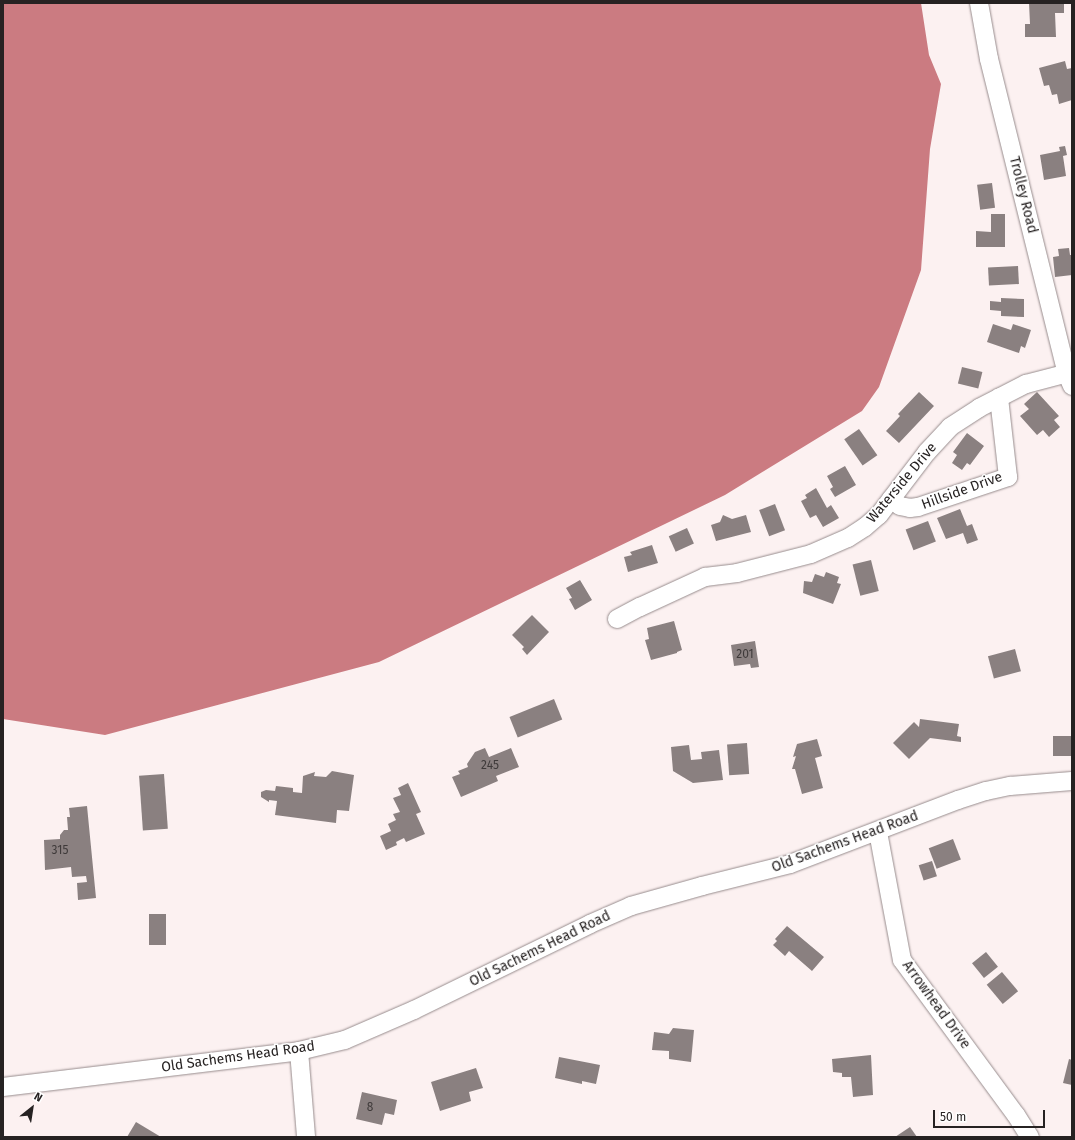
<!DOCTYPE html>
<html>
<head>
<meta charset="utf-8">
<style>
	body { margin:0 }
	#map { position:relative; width:1075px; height:1140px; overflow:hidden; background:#fcf1f1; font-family:"Fira Sans",sans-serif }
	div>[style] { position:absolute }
	.water>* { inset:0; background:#cb7b81 }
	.building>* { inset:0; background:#8a8080; transform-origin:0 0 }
	.roads { filter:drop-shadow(0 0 1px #978c8d) drop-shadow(0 0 1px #978c8d) }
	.minor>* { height:18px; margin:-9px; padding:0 9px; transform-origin:9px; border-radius:9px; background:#fff }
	span { translate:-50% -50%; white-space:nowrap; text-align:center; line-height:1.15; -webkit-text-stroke:3px #fff; paint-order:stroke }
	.number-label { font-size:12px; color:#3f3a3a }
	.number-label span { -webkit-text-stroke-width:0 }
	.street-label { font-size:14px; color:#262222 }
	.frame { position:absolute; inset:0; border:4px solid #262222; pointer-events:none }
	.north { position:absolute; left:12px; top:1088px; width:40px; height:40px; -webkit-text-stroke:3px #fff; paint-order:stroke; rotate:30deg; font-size:11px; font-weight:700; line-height:16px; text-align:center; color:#262222 }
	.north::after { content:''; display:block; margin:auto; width:14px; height:18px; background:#262222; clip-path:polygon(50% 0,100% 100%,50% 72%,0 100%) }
	.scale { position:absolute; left:933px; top:1110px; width:112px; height:18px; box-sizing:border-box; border:2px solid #262222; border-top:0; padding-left:5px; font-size:12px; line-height:14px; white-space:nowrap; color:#262222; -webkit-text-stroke:3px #fff; paint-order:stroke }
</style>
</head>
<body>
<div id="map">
	<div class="water">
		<i style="clip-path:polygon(3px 3px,921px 3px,929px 55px,941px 84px,930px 149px,921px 270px,879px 387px,862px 411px,725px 495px,379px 662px,105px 735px,3px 719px)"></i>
	</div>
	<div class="building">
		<i style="clip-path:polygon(1029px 3px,1064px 3px,1064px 13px,1055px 13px,1056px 37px,1025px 37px,1025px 24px,1030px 24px)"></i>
		<i style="clip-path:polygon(1065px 61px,1067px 69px,1072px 68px,1072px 100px,1059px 104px,1057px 94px,1052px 95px,1049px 85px,1044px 86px,1039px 68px)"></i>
		<i style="clip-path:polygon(1065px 146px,1067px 155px,1063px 156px,1066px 176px,1044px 180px,1040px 155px,1060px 151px,1059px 147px)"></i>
		<i style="left:992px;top:183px;width:25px;height:15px;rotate:83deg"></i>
		<i style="clip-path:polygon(991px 214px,1005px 214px,1005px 247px,976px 247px,976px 231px,991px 232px)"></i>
		<i style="clip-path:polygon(1069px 248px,1070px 255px,1072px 255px,1072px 275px,1055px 277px,1053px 257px,1059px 256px,1058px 249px)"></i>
		<i style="left:1018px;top:266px;width:18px;height:30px;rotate:87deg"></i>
		<i style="clip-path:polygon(1001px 298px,1024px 299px,1024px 317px,1001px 316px,1001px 311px,990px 310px,990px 301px,1001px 302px)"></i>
		<i style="clip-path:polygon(993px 324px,1011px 330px,1013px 324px,1031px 330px,1025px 348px,1021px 346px,1019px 353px,987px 342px)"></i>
		<i style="left:962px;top:367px;width:21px;height:17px;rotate:14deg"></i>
		<i style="clip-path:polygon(919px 392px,934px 406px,899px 443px,886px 431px,900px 416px,898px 414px)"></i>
		<i style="clip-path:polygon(1037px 392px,1059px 416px,1054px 420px,1060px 427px,1049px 437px,1043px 430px,1037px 435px,1020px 416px,1029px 409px,1024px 404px)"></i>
		<i style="left:859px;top:429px;width:32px;height:18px;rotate:55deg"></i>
		<i style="clip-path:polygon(967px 433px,984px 446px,970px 465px,967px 463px,962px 470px,952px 463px,957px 455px,953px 452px)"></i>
		<i style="clip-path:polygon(845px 466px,856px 485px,835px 497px,830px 489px,833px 487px,827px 476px)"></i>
		<i style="clip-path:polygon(816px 488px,827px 508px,831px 505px,839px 518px,823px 527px,816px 515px,810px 518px,801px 501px,807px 498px,805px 495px)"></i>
		<i style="left:775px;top:504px;width:28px;height:17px;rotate:69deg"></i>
		<i style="clip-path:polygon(960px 509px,967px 526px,972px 524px,978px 540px,967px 544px,963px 533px,946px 539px,937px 518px)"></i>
		<i style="clip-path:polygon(723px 515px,732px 519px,746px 515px,751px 532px,716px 541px,711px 525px,720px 522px)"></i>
		<i style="left:928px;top:521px;width:22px;height:24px;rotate:69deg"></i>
		<i style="left:687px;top:528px;width:17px;height:20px;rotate:66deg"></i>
		<i style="clip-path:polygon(652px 545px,658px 563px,628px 572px,624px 557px,632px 555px,630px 552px)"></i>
		<i style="left:871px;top:560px;width:32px;height:19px;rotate:76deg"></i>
		<i style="clip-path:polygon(826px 572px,839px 577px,837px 583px,841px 584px,833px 604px,803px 593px,804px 581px,812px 582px,815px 574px,824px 577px)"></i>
		<i style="clip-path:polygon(580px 580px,592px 600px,575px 610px,569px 599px,572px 598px,566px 588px)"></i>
		<i style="clip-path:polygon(532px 615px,549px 632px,527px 655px,522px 649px,524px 647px,512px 635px)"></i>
		<i style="clip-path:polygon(674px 621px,682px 650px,677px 652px,677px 653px,651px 660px,645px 640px,649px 639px,647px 628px)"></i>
		<i style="clip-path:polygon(755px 641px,759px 667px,751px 668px,750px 664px,734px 666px,731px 645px)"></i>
		<i style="left:1015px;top:649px;width:23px;height:28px;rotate:75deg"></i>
		<i style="left:554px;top:699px;width:22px;height:48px;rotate:68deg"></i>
		<i style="clip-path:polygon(920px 719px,959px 724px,957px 736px,961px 737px,961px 742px,930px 738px,909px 759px,893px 743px,914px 722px,919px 727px)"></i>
		<i style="left:1072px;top:736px;width:20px;height:19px;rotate:90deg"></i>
		<i style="clip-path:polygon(817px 739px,822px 756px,815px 758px,823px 788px,802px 794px,795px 769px,792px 769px,796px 756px,793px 757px,797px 744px)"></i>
		<i style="left:747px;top:743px;width:31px;height:20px;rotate:86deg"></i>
		<i style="clip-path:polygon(689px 745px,691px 760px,702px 759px,701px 752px,719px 750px,723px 780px,693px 783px,673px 771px,671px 747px)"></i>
		<i style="clip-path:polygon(485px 748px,489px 757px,511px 748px,519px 767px,496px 776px,498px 781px,461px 797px,452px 777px,460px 774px,458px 771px,468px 767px,467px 764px,475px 752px)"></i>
		<i style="clip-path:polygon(332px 771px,354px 775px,349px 811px,337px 810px,336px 823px,275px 815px,277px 801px,269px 800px,269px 802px,261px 797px,261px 792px,266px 790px,275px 791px,276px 786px,293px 788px,293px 792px,302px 793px,303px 776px,315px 772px,314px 776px,326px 777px)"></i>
		<i style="left:164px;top:774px;width:55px;height:25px;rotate:86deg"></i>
		<i style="clip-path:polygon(408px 783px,421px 812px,416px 814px,425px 834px,406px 842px,404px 838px,396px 842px,397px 845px,386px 850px,380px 836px,391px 831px,388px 824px,396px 820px,393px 814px,400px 812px,393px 798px,401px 795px,398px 788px)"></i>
		<i style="clip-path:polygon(87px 806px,96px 898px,78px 900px,77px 883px,87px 882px,86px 876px,72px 877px,71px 867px,45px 870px,44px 840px,60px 839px,60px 835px,64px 830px,68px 830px,67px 817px,70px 817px,69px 808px)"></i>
		<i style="left:953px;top:839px;width:22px;height:26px;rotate:69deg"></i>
		<i style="left:932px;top:861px;width:16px;height:14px;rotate:72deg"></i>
		<i style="left:149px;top:914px;width:17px;height:31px"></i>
		<i style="clip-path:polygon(787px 926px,824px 957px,812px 971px,789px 951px,785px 956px,773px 945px,777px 941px,775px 939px)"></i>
		<i style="left:986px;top:952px;width:19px;height:18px;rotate:51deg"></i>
		<i style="left:1002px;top:972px;width:25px;height:20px;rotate:50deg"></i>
		<i style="clip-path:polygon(673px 1028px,694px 1030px,691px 1062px,669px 1059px,669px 1051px,652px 1050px,654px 1032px,669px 1034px)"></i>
		<i style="clip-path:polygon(871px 1055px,873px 1095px,853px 1097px,851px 1077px,842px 1077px,842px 1073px,833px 1072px,832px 1059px)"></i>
		<i style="clip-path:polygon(559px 1057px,600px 1065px,596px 1084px,582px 1081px,582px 1084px,555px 1078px)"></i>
		<i style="clip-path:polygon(1069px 1059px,1072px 1060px,1072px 1085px,1063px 1083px)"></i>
		<i style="clip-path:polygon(476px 1068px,483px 1088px,469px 1092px,471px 1101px,440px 1111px,431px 1082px)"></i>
		<i style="clip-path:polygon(362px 1092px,397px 1100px,394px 1115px,385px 1113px,382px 1125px,356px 1119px)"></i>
		<i style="clip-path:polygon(136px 1122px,161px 1137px,127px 1137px)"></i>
		<i style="clip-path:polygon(910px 1127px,917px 1137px,895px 1137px)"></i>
	</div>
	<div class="roads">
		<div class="minor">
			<i style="left:979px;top:3px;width:57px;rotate:79.9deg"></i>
			<i style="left:989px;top:59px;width:325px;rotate:76.1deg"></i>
			<i style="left:1067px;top:374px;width:13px;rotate:67deg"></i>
			<i style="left:891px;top:499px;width:11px;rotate:38deg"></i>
			<i style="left:900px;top:506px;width:10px;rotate:11deg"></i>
			<i style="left:910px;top:508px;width:8px;rotate:-7deg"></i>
			<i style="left:918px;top:507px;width:95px;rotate:-18.4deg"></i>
			<i style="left:1008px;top:477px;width:80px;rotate:-96.5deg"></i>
			<i style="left:617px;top:619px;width:26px;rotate:-28deg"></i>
			<i style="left:640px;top:607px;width:72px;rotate:-24.8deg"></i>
			<i style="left:705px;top:577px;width:32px;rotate:-7deg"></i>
			<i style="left:737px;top:573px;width:76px;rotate:-14.4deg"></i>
			<i style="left:811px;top:554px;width:40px;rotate:-23.4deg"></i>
			<i style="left:848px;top:538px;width:20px;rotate:-33deg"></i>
			<i style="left:865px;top:527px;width:18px;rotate:-41deg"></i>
			<i style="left:879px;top:515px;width:79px;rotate:-52.7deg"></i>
			<i style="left:927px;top:452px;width:34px;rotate:-47deg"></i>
			<i style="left:950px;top:427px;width:35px;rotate:-33deg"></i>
			<i style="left:979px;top:408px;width:53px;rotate:-27.1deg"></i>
			<i style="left:1026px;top:384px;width:48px;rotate:-14.6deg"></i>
			<i style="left:878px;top:832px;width:130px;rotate:79.4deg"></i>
			<i style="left:902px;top:960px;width:192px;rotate:53.7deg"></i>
			<i style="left:1016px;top:1115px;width:26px;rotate:58deg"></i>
			<i style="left:299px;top:1051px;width:86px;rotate:85.3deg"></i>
			<i style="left:3px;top:1087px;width:298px;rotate:-6.9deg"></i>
			<i style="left:299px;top:1051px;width:47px;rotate:-13.4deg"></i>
			<i style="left:345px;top:1040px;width:75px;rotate:-23.5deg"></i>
			<i style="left:414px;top:1010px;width:196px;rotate:-26deg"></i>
			<i style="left:590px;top:924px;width:45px;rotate:-23.7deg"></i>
			<i style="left:631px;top:906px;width:74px;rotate:-15.7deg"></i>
			<i style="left:702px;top:886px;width:91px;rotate:-14deg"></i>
			<i style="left:790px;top:864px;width:180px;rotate:-20.9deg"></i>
			<i style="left:958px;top:800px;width:29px;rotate:-18deg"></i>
			<i style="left:986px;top:791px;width:25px;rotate:-12deg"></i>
			<i style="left:1010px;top:786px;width:62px;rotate:-4.6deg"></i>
		</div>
	</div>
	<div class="number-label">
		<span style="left:745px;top:655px">201</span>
		<span style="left:490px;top:766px">245</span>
		<span style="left:60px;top:851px">315</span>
		<span style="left:370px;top:1108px">8</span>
	</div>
	<div class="street-label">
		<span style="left:1023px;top:195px;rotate:76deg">Trolley Road</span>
		<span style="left:902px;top:483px;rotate:-50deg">Waterside Drive</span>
		<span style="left:962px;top:491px;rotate:-20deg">Hillside Drive</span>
		<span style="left:845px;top:842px;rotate:-20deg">Old Sachems Head Road</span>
		<span style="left:540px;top:949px;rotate:-26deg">Old Sachems Head Road</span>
		<span style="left:936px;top:1005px;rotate:54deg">Arrowhead Drive</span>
		<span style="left:238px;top:1057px;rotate:-8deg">Old Sachems Head Road</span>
	</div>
	<div class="frame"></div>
	<div class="north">N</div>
	<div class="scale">50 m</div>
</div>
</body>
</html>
